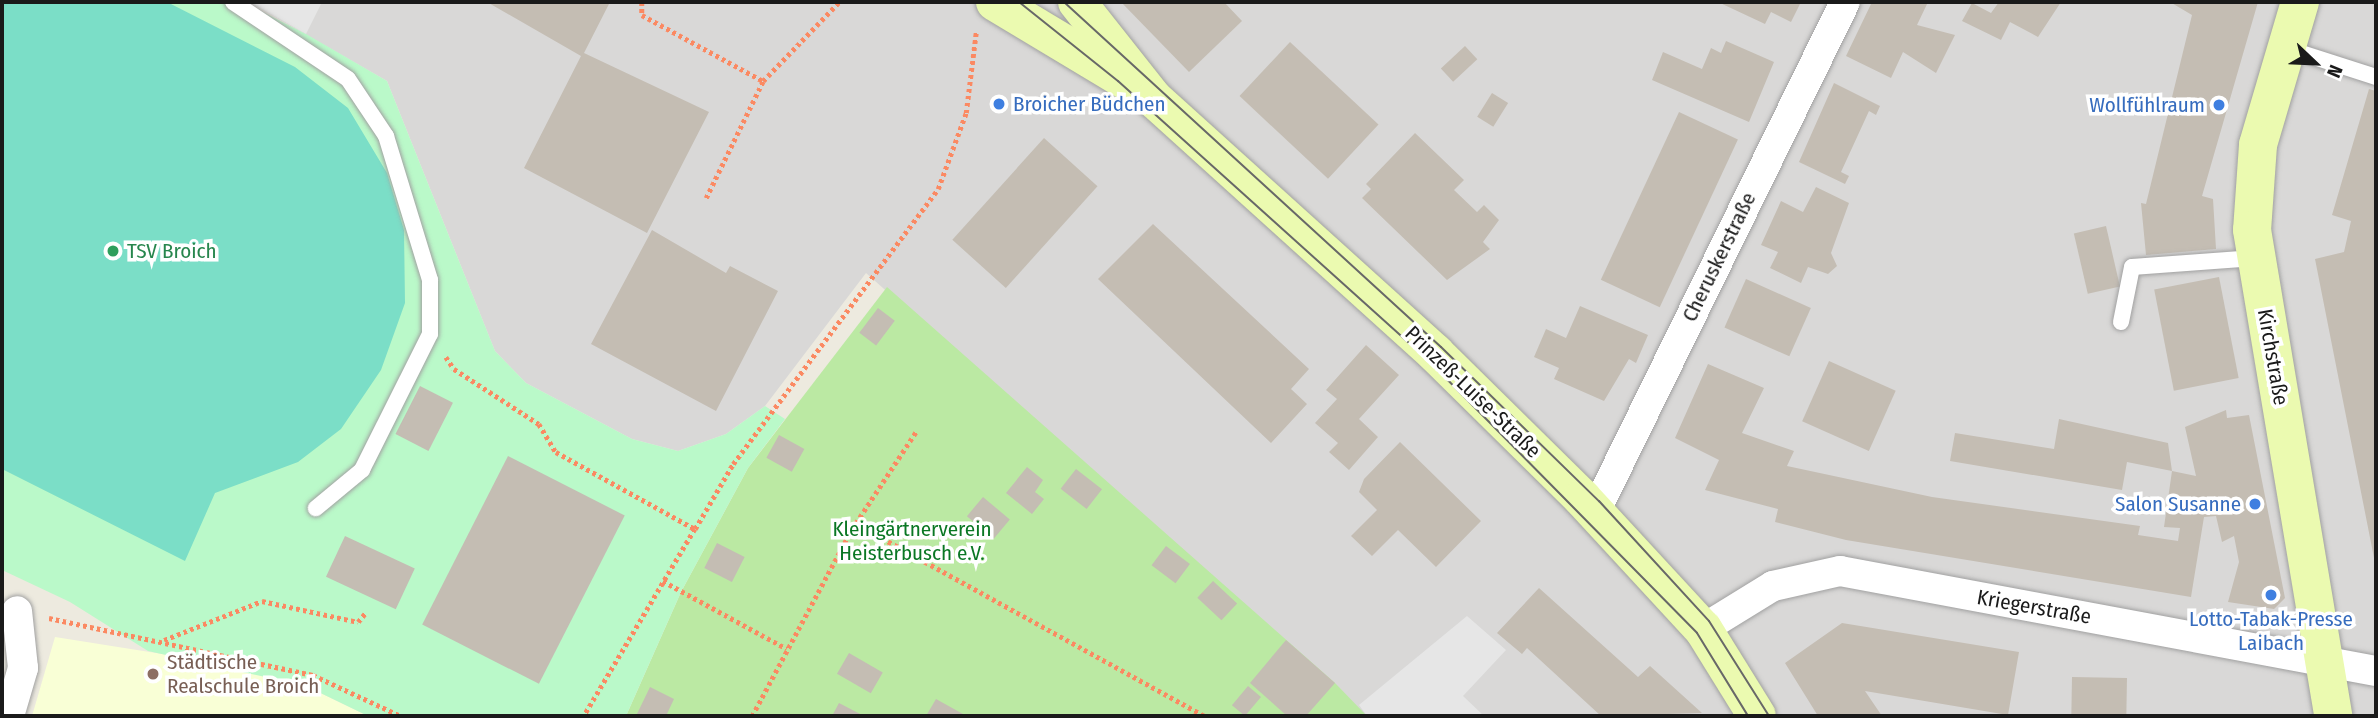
<!DOCTYPE html>
<html>
<head>
<meta charset="utf-8">
<style>
	body { margin:0 }
	#map { position:relative; width:2378px; height:718px; overflow:hidden; background:#edeadf; font-family:"Fira Sans Condensed",sans-serif }
	div>[style] { position:absolute }
	.residential>* { inset:0; background:#d9d8d7 }
	.education>* { inset:0; background:#f9ffd6 }
	.grass>* { inset:0; background:#bbe9a3 }
	.park>* { inset:0; background:#baf9c9 }
	.pitch>* { inset:0; background:#7bdec7 }
	.parking>* { inset:0; background:#e6e6e6 }
	.building>* { inset:0; background:#c4bdb3; transform-origin:0 0 }
	.path>* { height:4.5px; margin-top:-2.25px; transform-origin:0; background:repeating-linear-gradient(90deg,#fb8962 0 3.5px,transparent 0 7px) }
	.roads { filter:drop-shadow(0 0 2px #a1a1a1) drop-shadow(0 0 2px #a1a1a1) }
	.lane>* { height:16px; margin:-8px; padding:0 8px; transform-origin:8px; border-radius:8px; background:#fff }
	.street>* { height:30px; margin:-15px; padding:0 15px; transform-origin:15px; border-radius:15px; background:#fff }
	.secondary>* { height:38px; margin:-19px; padding:0 19px; transform-origin:19px; border-radius:19px; background:#ebfab0 }
	.tram>* { height:2px; margin:-1px; padding:0 1px; transform-origin:1px; border-radius:1px; background:#686868 }
	.dots>* { width:19px; height:19px; translate:-50% -50%; box-sizing:border-box; border:4px solid #fff; border-radius:50% }
	span { translate:-50% -50%; white-space:nowrap; text-align:center; line-height:1.15; -webkit-text-stroke:7px #fff; paint-order:stroke }
	.shop-label { font-size:21px; color:#366cbe }
	.left { translate:0 -50%; text-align:left }
	.right { translate:-100% -50%; text-align:right }
	.leisure-label { font-size:21px; color:#27864d }
	.street-label { font-size:21px; color:#1a1a1a }
	.park-label { font-size:21px; color:#0a7724 }
	.education-label { font-size:21px; color:#785e54 }
	.frame { position:absolute; inset:0; border:4px solid #1a1a1a; pointer-events:none }
	.north { position:absolute; left:2280px; top:28px; width:70px; height:70px; -webkit-text-stroke:5px #fff; paint-order:stroke; rotate:113deg; font-size:19px; font-weight:700; line-height:28px; text-align:center; color:#1a1a1a }
	.north::after { content:''; display:block; margin:auto; width:24px; height:32px; background:#1a1a1a; clip-path:polygon(50% 0,100% 100%,50% 72%,0 100%) }
</style>
</head>
<body>
<div id="map">
	<div class="residential">
		<i style="clip-path:polygon(249px 2px,2376px 2px,2376px 716px,1367px 716px,866px 273px,765px 406px,726px 434px,678px 451px,632px 439px,526px 383px,495px 351px,387px 81px)"></i>
	</div>
	<div class="education">
		<i style="clip-path:polygon(55px 637px,219px 663px,306px 686px,368px 716px,32px 716px)"></i>
	</div>
	<div class="grass">
		<i style="clip-path:polygon(887px 287px,1335px 683px,1367px 716px,626px 716px,681px 592px,748px 468px)"></i>
	</div>
	<div class="park">
		<i style="clip-path:polygon(2px 2px,243px 2px,306px 34px,387px 81px,495px 351px,526px 383px,632px 439px,678px 451px,726px 434px,765px 406px,785px 419px,748px 468px,681px 592px,626px 716px,368px 716px,306px 686px,148px 651px,70px 602px,2px 570px)"></i>
	</div>
	<div class="pitch">
		<i style="clip-path:polygon(2px 2px,167px 2px,295px 67px,348px 108px,387px 173px,404px 230px,405px 303px,381px 370px,341px 429px,298px 462px,215px 493px,185px 561px,2px 469px)"></i>
	</div>
	<div class="parking">
		<i style="clip-path:polygon(249px 2px,322px 2px,306px 34px)"></i>
		<i style="clip-path:polygon(1467px 616px,1506px 650px,1463px 696px,1484px 716px,1367px 716px,1359px 705px)"></i>
	</div>
	<div class="building">
		<i style="clip-path:polygon(487px 2px,610px 2px,584px 53px,709px 112px,647px 233px,524px 168px,581px 56px)"></i>
		<i style="clip-path:polygon(1121px 2px,1224px 2px,1242px 21px,1189px 72px)"></i>
		<i style="clip-path:polygon(1718px 2px,1801px 2px,1791px 22px,1771px 12px,1765px 24px)"></i>
		<i style="clip-path:polygon(1872px 2px,1928px 2px,1917px 25px,1955px 35px,1936px 73px,1903px 52px,1891px 78px,1846px 56px)"></i>
		<i style="clip-path:polygon(1999px 2px,2061px 2px,2038px 37px,2010px 22px,2001px 40px,1962px 21px,1972px 3px,1991px 13px)"></i>
		<i style="clip-path:polygon(2170px 2px,2258px 2px,2202px 196px,2213px 199px,2216px 249px,2146px 255px,2141px 203px,2146px 204px,2192px 15px)"></i>
		<i style="clip-path:polygon(1726px 41px,1774px 62px,1749px 122px,1652px 80px,1663px 52px,1702px 69px,1711px 48px,1721px 53px)"></i>
		<i style="left:1290px;top:42px;width:121px;height:74px;rotate:43deg"></i>
		<i style="left:1465px;top:46px;width:18px;height:33px;rotate:47deg"></i>
		<i style="clip-path:polygon(1834px 83px,1880px 106px,1876px 115px,1869px 111px,1841px 172px,1849px 176px,1845px 184px,1799px 162px)"></i>
		<i style="clip-path:polygon(2369px 89px,2376px 91px,2375px 563px,2315px 259px,2344px 252px,2351px 221px,2332px 215px)"></i>
		<i style="left:1492px;top:93px;width:19px;height:28px;rotate:32deg"></i>
		<i style="left:1679px;top:112px;width:65px;height:185px;rotate:25deg"></i>
		<i style="clip-path:polygon(1415px 133px,1464px 180px,1454px 190px,1477px 212px,1484px 205px,1499px 220px,1483px 242px,1490px 249px,1447px 280px,1362px 198px,1371px 189px,1366px 184px)"></i>
		<i style="left:1044px;top:138px;width:72px;height:137px;rotate:42deg"></i>
		<i style="clip-path:polygon(1816px 187px,1849px 203px,1831px 253px,1837px 266px,1828px 274px,1808px 267px,1801px 283px,1770px 268px,1778px 252px,1761px 245px,1781px 201px,1803px 212px)"></i>
		<i style="clip-path:polygon(1153px 224px,1309px 369px,1291px 389px,1307px 404px,1271px 443px,1098px 279px)"></i>
		<i style="left:2106px;top:226px;width:62px;height:33px;rotate:77deg"></i>
		<i style="clip-path:polygon(652px 230px,726px 273px,730px 266px,778px 291px,716px 411px,591px 344px)"></i>
		<i style="left:2219px;top:277px;width:103px;height:66px;rotate:79deg"></i>
		<i style="left:1746px;top:279px;width:71px;height:53px;rotate:24deg"></i>
		<i style="clip-path:polygon(1580px 306px,1648px 335px,1636px 363px,1629px 359px,1604px 401px,1554px 379px,1559px 368px,1534px 357px,1546px 329px,1566px 338px)"></i>
		<i style="left:878px;top:308px;width:21px;height:31px;rotate:37deg"></i>
		<i style="clip-path:polygon(1366px 345px,1399px 375px,1359px 419px,1378px 437px,1349px 470px,1329px 452px,1338px 443px,1315px 423px,1337px 399px,1326px 390px)"></i>
		<i style="left:1829px;top:361px;width:73px;height:66px;rotate:24deg"></i>
		<i style="clip-path:polygon(1708px 364px,1764px 388px,1742px 433px,1794px 451px,1787px 466px,1932px 497px,2140px 526px,2138px 535px,2178px 541px,2180px 528px,2164px 527px,2172px 471px,2196px 476px,2185px 427px,2226px 410px,2227px 418px,2249px 415px,2285px 598px,2274px 609px,2228px 602px,2239px 562px,2234px 536px,2222px 542px,2216px 516px,2204px 517px,2191px 597px,1846px 540px,1775px 522px,1778px 509px,1705px 490px,1719px 460px,1675px 438px)"></i>
		<i style="left:420px;top:386px;width:37px;height:54px;rotate:27deg"></i>
		<i style="clip-path:polygon(2059px 419px,2168px 443px,2172px 471px,2127px 462px,2122px 490px,1950px 461px,1955px 433px,2054px 449px)"></i>
		<i style="left:779px;top:435px;width:29px;height:26px;rotate:29deg"></i>
		<i style="clip-path:polygon(1400px 442px,1481px 521px,1436px 567px,1398px 530px,1372px 556px,1351px 536px,1377px 510px,1359px 492px,1364px 479px)"></i>
		<i style="left:508px;top:456px;width:131px;height:189px;rotate:27deg"></i>
		<i style="clip-path:polygon(1027px 467px,1043px 480px,1035px 492px,1044px 499px,1032px 514px,1006px 493px)"></i>
		<i style="left:1076px;top:469px;width:33px;height:25px;rotate:38deg"></i>
		<i style="left:983px;top:497px;width:35px;height:25px;rotate:40deg"></i>
		<i style="left:345px;top:536px;width:77px;height:45px;rotate:25deg"></i>
		<i style="left:717px;top:543px;width:31px;height:28px;rotate:27deg"></i>
		<i style="left:1166px;top:546px;width:30px;height:24px;rotate:37deg"></i>
		<i style="left:1213px;top:581px;width:33px;height:23px;rotate:43deg"></i>
		<i style="clip-path:polygon(1539px 588px,1638px 677px,1650px 666px,1702px 713px,1601px 716px,1527px 648px,1522px 654px,1497px 633px)"></i>
		<i style="clip-path:polygon(1842px 623px,2019px 652px,2008px 715px,1865px 691px,1882px 716px,1818px 716px,1785px 663px)"></i>
		<i style="clip-path:polygon(1286px 640px,1335px 683px,1306px 716px,1287px 716px,1250px 683px)"></i>
		<i style="left:849px;top:653px;width:39px;height:24px;rotate:30deg"></i>
		<i style="left:2072px;top:677px;width:55px;height:39px;rotate:1deg"></i>
		<i style="left:1248px;top:686px;width:17px;height:25px;rotate:40deg"></i>
		<i style="clip-path:polygon(650px 687px,674px 699px,666px 716px,636px 716px)"></i>
		<i style="clip-path:polygon(936px 699px,963px 714px,962px 716px,926px 716px)"></i>
		<i style="clip-path:polygon(839px 703px,864px 716px,832px 716px)"></i>
	</div>
	<div class="path">
		<i style="left:642px;top:2px;width:13px;rotate:90deg"></i>
		<i style="left:642px;top:15px;width:138px;rotate:28.6deg"></i>
		<i style="left:706px;top:198px;width:130px;rotate:-64deg"></i>
		<i style="left:763px;top:81px;width:110px;rotate:-46.1deg"></i>
		<i style="left:446px;top:357px;width:14px;rotate:56deg"></i>
		<i style="left:454px;top:369px;width:101px;rotate:32.9deg"></i>
		<i style="left:539px;top:424px;width:33px;rotate:59deg"></i>
		<i style="left:556px;top:452px;width:159px;rotate:29deg"></i>
		<i style="left:695px;top:529px;width:217px;rotate:120.7deg"></i>
		<i style="left:695px;top:529px;width:75px;rotate:-59.7deg"></i>
		<i style="left:733px;top:464px;width:343px;rotate:-53.3deg"></i>
		<i style="left:938px;top:189px;width:81px;rotate:-69.8deg"></i>
		<i style="left:966px;top:113px;width:81px;rotate:-82.9deg"></i>
		<i style="left:852px;top:529px;width:118px;rotate:-56.7deg"></i>
		<i style="left:663px;top:581px;width:141px;rotate:28.7deg"></i>
		<i style="left:49px;top:618px;width:270px;rotate:12.2deg"></i>
		<i style="left:313px;top:675px;width:97px;rotate:25deg"></i>
		<i style="left:164px;top:640px;width:105px;rotate:-21.7deg"></i>
		<i style="left:262px;top:601px;width:98px;rotate:12.3deg"></i>
		<i style="left:358px;top:622px;width:13px;rotate:-51deg"></i>
		<i style="left:752px;top:716px;width:212px;rotate:-61.9deg"></i>
		<i style="left:852px;top:529px;width:31px;rotate:17deg"></i>
		<i style="left:882px;top:538px;width:369px;rotate:28.9deg"></i>
	</div>
	<div class="roads">
		<div class="lane">
			<i style="left:233px;top:2px;width:138px;rotate:33.8deg"></i>
			<i style="left:348px;top:79px;width:69px;rotate:56.3deg"></i>
			<i style="left:386px;top:136px;width:151px;rotate:73deg"></i>
			<i style="left:430px;top:280px;width:54px;rotate:90deg"></i>
			<i style="left:430px;top:334px;width:152px;rotate:116.6deg"></i>
			<i style="left:362px;top:470px;width:60px;rotate:140.4deg"></i>
			<i style="left:2286px;top:48px;width:95px;rotate:17.9deg"></i>
			<i style="left:2121px;top:322px;width:56px;rotate:-78.7deg"></i>
			<i style="left:2132px;top:267px;width:123px;rotate:-4.2deg"></i>
		</div>
		<div class="street">
			<i style="left:1595px;top:512px;width:568px;rotate:-63.89deg"></i>
			<i style="left:1703px;top:629px;width:82px;rotate:-31.6deg"></i>
			<i style="left:1773px;top:586px;width:69px;rotate:-12.6deg"></i>
			<i style="left:1840px;top:571px;width:545px;rotate:10.57deg"></i>
			<i style="left:9px;top:716px;width:50px;rotate:-73.7deg"></i>
			<i style="left:23px;top:668px;width:57px;rotate:-96deg"></i>
		</div>
		<div class="secondary">
			<i style="left:995px;top:2px;width:152px;rotate:31deg"></i>
			<i style="left:1077px;top:2px;width:124px;rotate:51.6deg"></i>
			<i style="left:1154px;top:99px;width:379px;rotate:42.1deg"></i>
			<i style="left:1435px;top:353px;width:206px;rotate:44.6deg"></i>
			<i style="left:1582px;top:498px;width:178px;rotate:47.3deg"></i>
			<i style="left:1703px;top:629px;width:102px;rotate:58.2deg"></i>
			<i style="left:2300px;top:2px;width:149px;rotate:106.4deg"></i>
			<i style="left:2258px;top:145px;width:85px;rotate:94deg"></i>
			<i style="left:2252px;top:230px;width:493px;rotate:80.5deg"></i>
		</div>
	</div>
	<div class="tram">
		<i style="left:1019px;top:2px;width:127px;rotate:38.6deg"></i>
		<i style="left:1118px;top:81px;width:417px;rotate:42deg"></i>
		<i style="left:1428px;top:360px;width:383px;rotate:45.4deg"></i>
		<i style="left:1697px;top:633px;width:97px;rotate:58.4deg"></i>
		<i style="left:1064px;top:2px;width:511px;rotate:42.46deg"></i>
		<i style="left:1441px;top:347px;width:221px;rotate:44.3deg"></i>
		<i style="left:1599px;top:501px;width:163px;rotate:47.5deg"></i>
		<i style="left:1709px;top:621px;width:112px;rotate:57.7deg"></i>
	</div>
	<div class="dots">
		<i style="left:999px;top:104px;background:#3f7fe0"></i>
		<i style="left:2219px;top:105px;background:#3f7fe0"></i>
		<i style="left:113px;top:251px;background:#2e9e5b"></i>
		<i style="left:2255px;top:504px;background:#3f7fe0"></i>
		<i style="left:2271px;top:595px;background:#3f7fe0"></i>
		<i style="left:153px;top:674px;background:#8d6e63"></i>
	</div>
	<div class="shop-label">
		<span class="left" style="left:1013px;top:104px">Broicher Büdchen</span>
		<span class="right" style="left:2205px;top:105px">Wollfühlraum</span>
		<span class="right" style="left:2241px;top:504px">Salon Susanne</span>
		<span style="left:2271px;top:631px">Lotto-Tabak-Presse<br>Laibach</span>
	</div>
	<div class="leisure-label">
		<span class="left" style="left:127px;top:251px">TSV Broich</span>
	</div>
	<div class="street-label">
		<span style="left:1719px;top:257px;rotate:-64deg">Cheruskerstraße</span>
		<span style="left:2273px;top:357px;rotate:80deg">Kirchstraße</span>
		<span style="left:1473px;top:392px;rotate:44deg">Prinzeß-Luise-Straße</span>
		<span style="left:2034px;top:607px;rotate:10deg">Kriegerstraße</span>
	</div>
	<div class="park-label">
		<span style="left:912px;top:541px">Kleingärtnerverein<br>Heisterbusch e.V.</span>
	</div>
	<div class="education-label">
		<span class="left" style="left:167px;top:674px">Städtische<br>Realschule Broich</span>
	</div>
	<div class="frame"></div>
	<div class="north">N</div>
</div>
</body>
</html>
